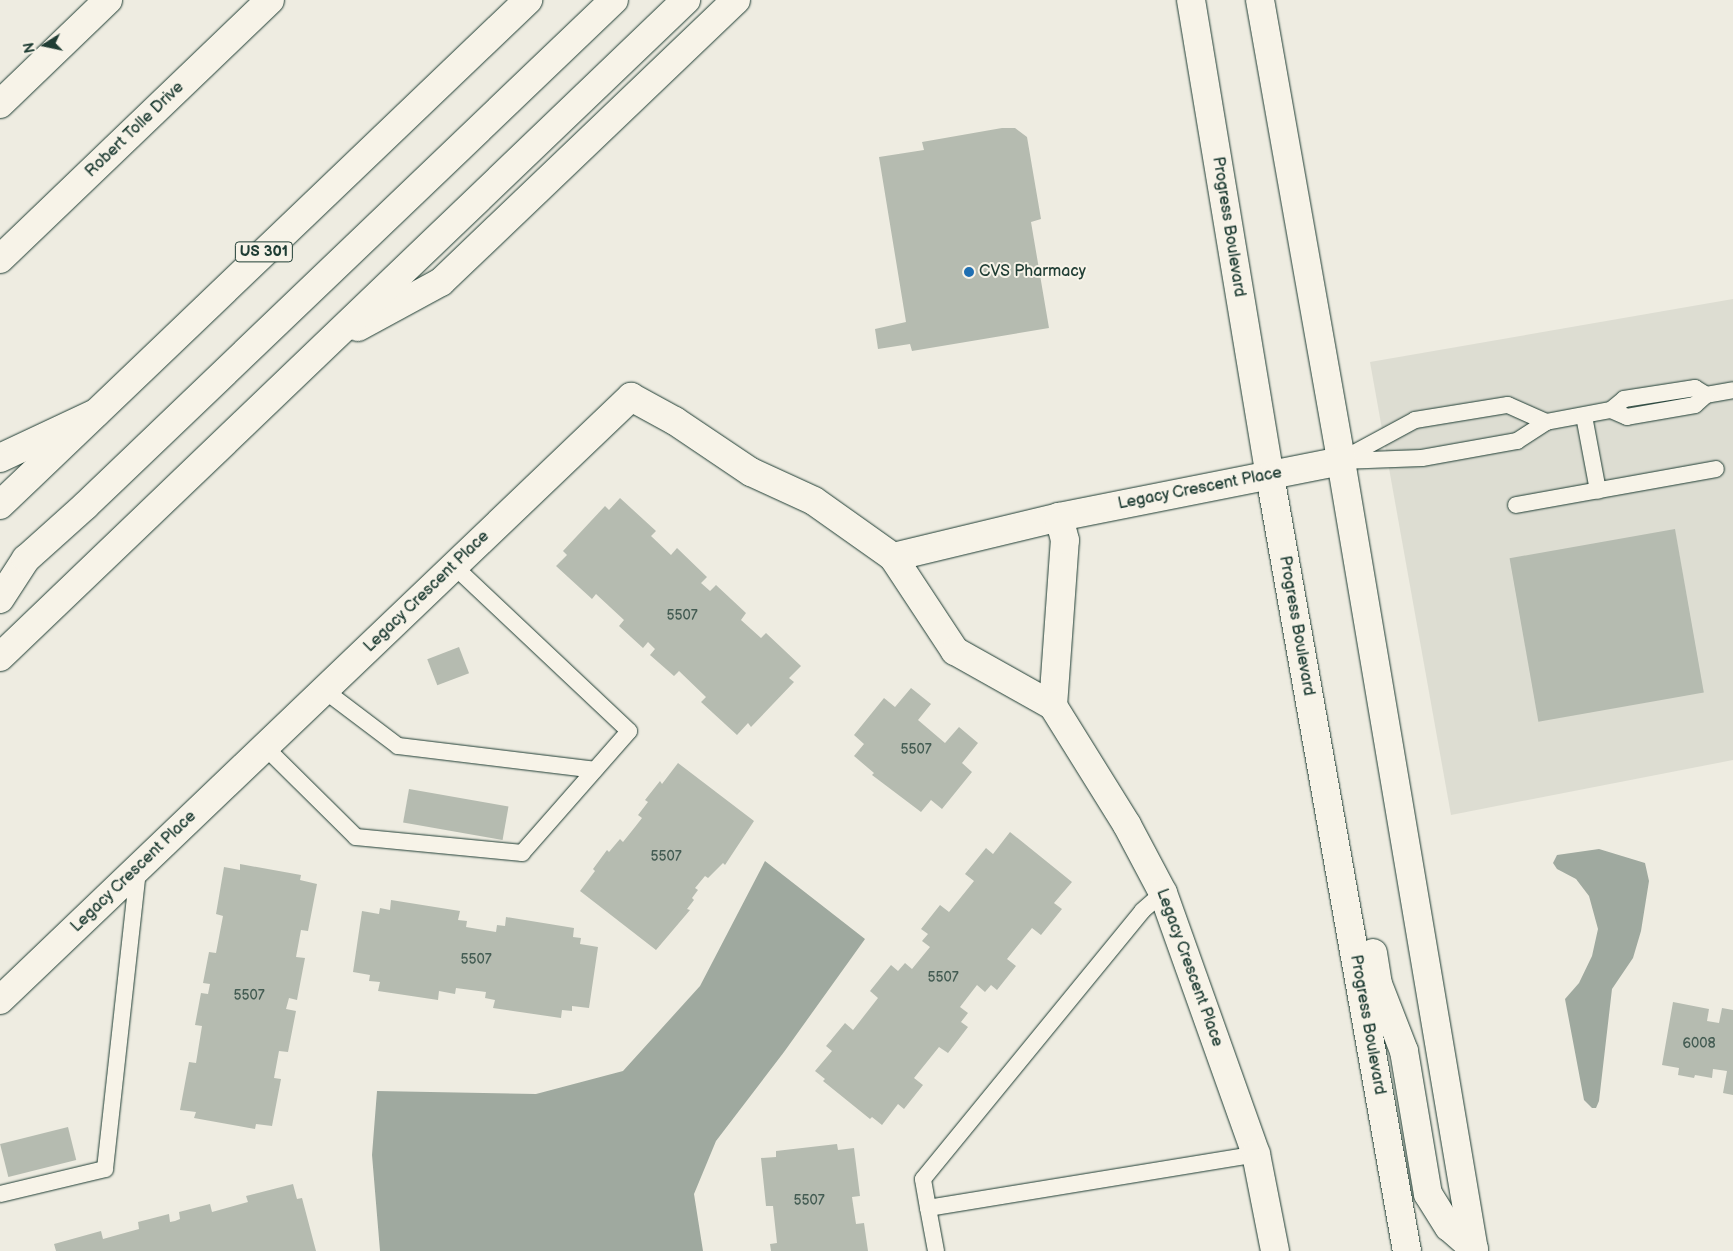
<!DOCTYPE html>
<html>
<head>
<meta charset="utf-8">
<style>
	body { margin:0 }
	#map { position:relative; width:1733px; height:1251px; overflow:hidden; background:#eeece1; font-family:"Balsamiq Sans",sans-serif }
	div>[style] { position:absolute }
	.built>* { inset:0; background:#ddddd2 }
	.water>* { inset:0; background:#9fa99f }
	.building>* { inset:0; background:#b5bbb0; transform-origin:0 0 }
	.roads { filter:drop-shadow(0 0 1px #1f3d34) drop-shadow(0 0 1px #1f3d34) }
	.service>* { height:16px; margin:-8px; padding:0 8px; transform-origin:8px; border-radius:8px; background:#f7f3e8 }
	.minor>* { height:28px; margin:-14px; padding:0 14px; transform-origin:14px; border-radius:14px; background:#f7f3e8 }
	.secondary>* { height:28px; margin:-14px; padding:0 14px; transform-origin:14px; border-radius:14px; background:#f7f3e8 }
	.primary>* { height:28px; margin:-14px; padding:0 14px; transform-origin:14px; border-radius:14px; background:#f7f3e8 }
	.motorway>* { height:28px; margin:-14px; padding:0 14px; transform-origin:14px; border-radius:14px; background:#f7f3e8 }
	.dots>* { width:14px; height:14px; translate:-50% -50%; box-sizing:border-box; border:2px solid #f7f3e8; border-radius:50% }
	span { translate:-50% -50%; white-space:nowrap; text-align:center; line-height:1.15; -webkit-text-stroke:4px #f7f3e8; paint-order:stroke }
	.number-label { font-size:14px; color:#445c53 }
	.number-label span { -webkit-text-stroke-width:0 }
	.shield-label span { padding:1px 4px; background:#f7f3e8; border:1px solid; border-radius:4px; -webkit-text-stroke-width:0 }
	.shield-label { font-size:15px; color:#1f3d34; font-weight:700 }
	.street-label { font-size:16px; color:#1f3d34 }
	.poi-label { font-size:16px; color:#1f3d34 }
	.left { translate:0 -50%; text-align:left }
	.north { position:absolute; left:20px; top:20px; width:50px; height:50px; -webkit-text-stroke:4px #f7f3e8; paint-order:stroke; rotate:260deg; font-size:14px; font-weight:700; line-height:20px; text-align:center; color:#1f3d34 }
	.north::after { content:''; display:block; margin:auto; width:18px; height:22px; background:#1f3d34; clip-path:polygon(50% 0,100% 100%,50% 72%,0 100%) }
</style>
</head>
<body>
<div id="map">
	<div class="built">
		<i style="clip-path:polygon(1733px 299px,1733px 760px,1451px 815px,1370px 362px)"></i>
	</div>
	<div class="water">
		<i style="clip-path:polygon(1599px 849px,1645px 863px,1649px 881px,1641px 931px,1633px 958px,1612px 989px,1599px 1101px,1596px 1108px,1592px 1108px,1584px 1100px,1565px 999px,1579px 983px,1592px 956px,1598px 929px,1589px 896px,1576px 879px,1557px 869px,1553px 863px,1557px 855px)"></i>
		<i style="clip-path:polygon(765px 861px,865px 939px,784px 1052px,716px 1141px,694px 1194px,703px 1251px,380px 1251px,372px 1155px,377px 1091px,536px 1094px,623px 1071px,700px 986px)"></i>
	</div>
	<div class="building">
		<i style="clip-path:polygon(1002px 128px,1015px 128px,1027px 137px,1041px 219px,1031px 222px,1049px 328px,912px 351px,910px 344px,878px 349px,875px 329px,906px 322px,879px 157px,924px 150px,922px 142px)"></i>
		<i style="clip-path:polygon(620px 498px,656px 531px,651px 536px,671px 555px,677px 548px,707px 577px,701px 583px,710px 591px,716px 585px,746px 613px,741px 620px,761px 638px,766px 633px,801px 666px,789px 678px,794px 682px,751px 727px,748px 723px,737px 735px,701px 702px,706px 697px,679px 671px,674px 676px,650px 655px,655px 649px,648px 642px,643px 648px,619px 626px,624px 620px,596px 594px,592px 599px,556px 566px,567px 555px,563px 551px,605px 506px,609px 510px)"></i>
		<i style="left:1675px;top:529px;width:166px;height:168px;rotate:80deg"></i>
		<i style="left:459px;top:647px;width:28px;height:34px;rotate:69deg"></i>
		<i style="clip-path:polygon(911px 688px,931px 704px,918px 720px,945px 743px,959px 727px,978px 743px,962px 763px,972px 772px,942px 809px,931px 800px,921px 812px,872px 775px,874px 773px,854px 756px,864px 744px,854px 735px,884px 698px,895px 707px)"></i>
		<i style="clip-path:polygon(678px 763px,754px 821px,725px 865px,723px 863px,708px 878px,705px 876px,695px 888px,698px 890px,692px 898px,694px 900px,687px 909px,690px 910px,656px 950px,580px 891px,595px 871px,593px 869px,607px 850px,609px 852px,620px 839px,623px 842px,635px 827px,642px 818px,638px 815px,648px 802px,645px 800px,660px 781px,662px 784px)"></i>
		<i style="left:409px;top:789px;width:101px;height:34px;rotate:10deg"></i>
		<i style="clip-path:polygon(1010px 832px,1072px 882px,1054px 903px,1062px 909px,1041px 935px,1032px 928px,1007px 959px,1016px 966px,997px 990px,991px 985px,985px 992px,977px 985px,960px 1007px,968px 1013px,961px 1022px,968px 1027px,948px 1053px,939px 1047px,914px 1078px,923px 1085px,904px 1109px,898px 1104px,882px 1125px,872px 1117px,870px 1119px,823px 1081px,825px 1079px,815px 1071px,832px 1051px,826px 1046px,845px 1023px,853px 1030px,878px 998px,870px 991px,891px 965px,898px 971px,905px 963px,912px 969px,930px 947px,922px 941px,928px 934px,921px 929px,940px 905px,949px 912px,974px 881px,965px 874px,986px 848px,993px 854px)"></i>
		<i style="clip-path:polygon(240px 864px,301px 875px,300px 880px,317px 884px,308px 931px,301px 930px,296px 957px,305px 958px,297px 1000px,289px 998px,286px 1009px,296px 1011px,288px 1052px,279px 1051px,274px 1078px,281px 1079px,272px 1126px,256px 1124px,255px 1129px,194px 1118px,196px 1112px,180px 1110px,189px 1062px,196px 1063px,202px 1026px,195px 1025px,201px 993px,208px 994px,210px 984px,203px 983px,209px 952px,216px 953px,223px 916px,216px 914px,224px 867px,240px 870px)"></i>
		<i style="clip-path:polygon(391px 900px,460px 911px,458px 920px,467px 921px,466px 927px,496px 932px,497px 925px,505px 926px,506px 917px,574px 928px,573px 937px,581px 938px,580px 944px,598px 947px,589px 1008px,572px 1006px,572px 1011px,562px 1010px,561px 1018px,493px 1008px,495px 1000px,485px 998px,486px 992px,456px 988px,455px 994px,439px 991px,438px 1000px,378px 991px,380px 982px,369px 981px,370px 975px,353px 972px,362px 911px,379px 914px,380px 908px,390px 910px)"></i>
		<i style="clip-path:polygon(1673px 1002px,1709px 1009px,1707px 1021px,1719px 1023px,1722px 1008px,1733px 1010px,1733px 1095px,1723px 1093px,1727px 1071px,1713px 1069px,1712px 1078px,1695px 1075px,1694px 1078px,1678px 1075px,1679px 1068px,1662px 1065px)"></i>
		<i style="left:68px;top:1127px;width:34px;height:70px;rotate:76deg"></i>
		<i style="clip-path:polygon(837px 1144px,838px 1150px,854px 1148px,860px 1196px,852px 1197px,856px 1224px,864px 1223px,868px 1251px,771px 1251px,770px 1244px,777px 1243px,773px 1206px,766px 1206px,761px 1158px,776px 1157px,776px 1151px)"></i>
		<i style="clip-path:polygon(293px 1184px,297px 1199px,302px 1198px,316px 1251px,56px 1251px,54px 1244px,101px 1231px,103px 1239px,139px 1229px,138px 1222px,169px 1214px,170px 1222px,175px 1221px,180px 1219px,179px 1212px,210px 1204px,212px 1212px,248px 1202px,246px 1196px)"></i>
	</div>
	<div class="roads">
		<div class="service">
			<i style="left:1706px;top:395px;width:27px;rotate:-10deg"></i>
			<i style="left:1584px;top:416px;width:76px;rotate:79.4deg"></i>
			<i style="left:1343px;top:459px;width:82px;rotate:-28.4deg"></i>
			<i style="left:1415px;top:420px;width:94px;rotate:-9.2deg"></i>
			<i style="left:1508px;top:405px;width:42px;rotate:24.1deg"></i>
			<i style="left:1341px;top:461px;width:81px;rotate:-2.1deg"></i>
			<i style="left:1422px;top:458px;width:97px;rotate:-10.1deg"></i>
			<i style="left:1517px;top:441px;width:35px;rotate:-33deg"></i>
			<i style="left:1546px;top:422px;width:66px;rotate:-10.5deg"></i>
			<i style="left:1611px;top:410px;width:17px;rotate:-40deg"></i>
			<i style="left:1624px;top:399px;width:72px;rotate:-8.8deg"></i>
			<i style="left:1695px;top:388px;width:13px;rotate:32deg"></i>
			<i style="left:1706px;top:395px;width:15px;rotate:138deg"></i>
			<i style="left:1695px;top:405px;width:69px;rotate:170deg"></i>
			<i style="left:1627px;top:417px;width:17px;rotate:-156deg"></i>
			<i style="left:1516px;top:505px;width:203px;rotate:-10.2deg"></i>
			<i style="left:324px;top:690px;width:93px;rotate:37.1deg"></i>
			<i style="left:398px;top:746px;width:198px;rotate:6.9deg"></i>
			<i style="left:265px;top:747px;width:128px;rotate:44.7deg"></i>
			<i style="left:356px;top:837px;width:167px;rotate:5.5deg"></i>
			<i style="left:522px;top:853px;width:162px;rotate:-48.7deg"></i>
			<i style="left:629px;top:731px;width:241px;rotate:-136.7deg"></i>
			<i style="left:0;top:1194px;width:108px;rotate:-13.4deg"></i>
			<i style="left:105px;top:1169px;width:303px;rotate:-83.7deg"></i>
			<i style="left:928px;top:1208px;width:29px;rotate:-100deg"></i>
			<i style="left:923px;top:1179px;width:346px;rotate:-50.7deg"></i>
			<i style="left:1142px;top:911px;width:28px;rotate:-41deg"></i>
			<i style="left:936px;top:1251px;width:44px;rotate:-100.5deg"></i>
			<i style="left:928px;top:1208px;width:332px;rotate:-9.3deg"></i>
		</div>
		<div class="minor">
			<i style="left:0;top:104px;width:150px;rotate:-43.9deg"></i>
			<i style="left:0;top:259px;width:374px;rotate:-43.8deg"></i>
			<i style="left:893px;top:557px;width:171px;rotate:-13.5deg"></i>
			<i style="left:1059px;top:517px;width:288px;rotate:-11.2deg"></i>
			<i style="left:1053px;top:706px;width:166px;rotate:-85.9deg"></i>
			<i style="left:1065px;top:540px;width:24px;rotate:-105deg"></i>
			<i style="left:0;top:1000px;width:873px;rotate:-43.7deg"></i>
			<i style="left:631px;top:397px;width:50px;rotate:28.6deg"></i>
			<i style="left:675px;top:421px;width:92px;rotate:33.9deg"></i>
			<i style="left:751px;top:472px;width:69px;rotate:24.7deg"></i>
			<i style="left:814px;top:501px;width:97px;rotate:35.3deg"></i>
			<i style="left:893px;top:557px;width:113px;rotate:56.6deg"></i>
			<i style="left:955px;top:651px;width:112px;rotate:29.3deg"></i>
			<i style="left:1053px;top:706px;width:140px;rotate:58.1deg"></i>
			<i style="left:1127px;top:825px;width:77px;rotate:62.1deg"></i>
			<i style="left:1163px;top:893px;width:277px;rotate:70.4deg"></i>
			<i style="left:1256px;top:1154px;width:99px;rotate:78.9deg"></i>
		</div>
		<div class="secondary">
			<i style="left:1191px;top:0;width:483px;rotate:80.6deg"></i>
			<i style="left:1270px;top:476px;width:787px;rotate:79.98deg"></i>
			<i style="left:1260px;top:0;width:468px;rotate:80deg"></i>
			<i style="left:1341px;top:461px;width:801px;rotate:80.44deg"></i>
			<i style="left:1373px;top:953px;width:31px;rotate:81deg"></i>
			<i style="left:1378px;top:984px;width:72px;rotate:68.8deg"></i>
			<i style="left:1404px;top:1051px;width:145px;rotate:80.5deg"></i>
			<i style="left:1428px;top:1194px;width:39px;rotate:58deg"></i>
			<i style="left:1449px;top:1227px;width:33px;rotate:41deg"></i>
		</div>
		<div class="primary">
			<i style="left:358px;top:327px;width:94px;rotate:-28.5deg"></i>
			<i style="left:441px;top:282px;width:408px;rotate:-43.7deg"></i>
			<i style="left:0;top:505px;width:731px;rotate:-43.72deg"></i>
			<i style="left:0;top:599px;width:48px;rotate:-57deg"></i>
			<i style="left:26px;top:559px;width:79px;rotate:-41.9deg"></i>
			<i style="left:85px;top:506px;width:732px;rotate:-43.73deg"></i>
			<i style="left:0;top:657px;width:950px;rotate:-43.76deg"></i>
		</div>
		<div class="motorway">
			<i style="left:0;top:458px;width:106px;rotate:-25.1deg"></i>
		</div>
	</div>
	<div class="dots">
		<i style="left:969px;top:272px;background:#1f6fb2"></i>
	</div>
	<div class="number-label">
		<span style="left:682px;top:616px">5507</span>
		<span style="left:916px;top:750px">5507</span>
		<span style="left:666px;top:857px">5507</span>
		<span style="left:476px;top:960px">5507</span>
		<span style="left:943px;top:978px">5507</span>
		<span style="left:249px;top:996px">5507</span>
		<span style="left:1699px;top:1044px">6008</span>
		<span style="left:809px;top:1201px">5507</span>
	</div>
	<div class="shield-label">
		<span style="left:264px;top:252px">US 301</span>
	</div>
	<div class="street-label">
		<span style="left:135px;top:130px;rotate:-44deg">Robert Tolle Drive</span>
		<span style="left:1228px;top:227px;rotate:81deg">Progress Boulevard</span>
		<span style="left:1200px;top:489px;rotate:-11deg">Legacy Crescent Place</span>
		<span style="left:427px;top:592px;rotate:-44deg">Legacy Crescent Place</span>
		<span style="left:1296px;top:626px;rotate:80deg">Progress Boulevard</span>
		<span style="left:134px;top:872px;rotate:-44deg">Legacy Crescent Place</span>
		<span style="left:1189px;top:968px;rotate:70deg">Legacy Crescent Place</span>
		<span style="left:1367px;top:1025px;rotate:80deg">Progress Boulevard</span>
	</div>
	<div class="poi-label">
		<span class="left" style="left:979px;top:272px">CVS Pharmacy</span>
	</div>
	<div class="north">N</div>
</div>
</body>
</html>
